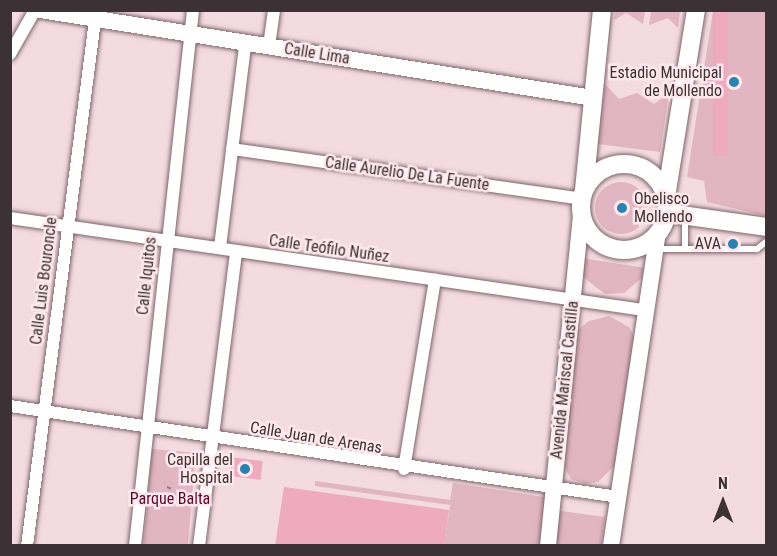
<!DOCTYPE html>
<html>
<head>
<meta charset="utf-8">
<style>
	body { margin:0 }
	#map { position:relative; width:777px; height:556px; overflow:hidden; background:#f4dae1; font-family:"Roboto Condensed",sans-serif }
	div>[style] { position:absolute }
	.green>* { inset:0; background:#e2b5c2; transform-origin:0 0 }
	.round { border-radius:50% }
	.building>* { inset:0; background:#eeaabe; transform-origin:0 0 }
	.path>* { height:2px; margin-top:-1px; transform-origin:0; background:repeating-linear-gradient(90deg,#907f83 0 4.5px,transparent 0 9px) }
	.roads { filter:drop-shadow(0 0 2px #7c656b) drop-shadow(0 0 2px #7c656b) }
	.lane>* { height:6px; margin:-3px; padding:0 3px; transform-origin:3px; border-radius:3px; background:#fff }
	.street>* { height:12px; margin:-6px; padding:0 6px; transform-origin:6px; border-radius:6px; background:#fff }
	.secondary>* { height:16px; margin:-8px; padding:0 8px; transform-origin:8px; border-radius:8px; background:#fff }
	.primary>* { height:18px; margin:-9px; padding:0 9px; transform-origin:9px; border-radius:9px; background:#fff }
	.primary>.ring { margin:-9px; padding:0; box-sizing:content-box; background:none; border:18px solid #fff; border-radius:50% }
	.dots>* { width:16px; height:16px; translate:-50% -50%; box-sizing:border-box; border:3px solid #fee8ee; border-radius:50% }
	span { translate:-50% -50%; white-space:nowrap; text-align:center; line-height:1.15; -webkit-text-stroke:5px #fee8ee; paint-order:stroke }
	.street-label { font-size:16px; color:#3c3235 }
	.poi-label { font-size:16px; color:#3c3235 }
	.right { translate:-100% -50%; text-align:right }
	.left { translate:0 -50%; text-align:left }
	.park-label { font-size:16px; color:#58082d }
	.frame { position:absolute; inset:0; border:12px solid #3c3235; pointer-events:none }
	.north { position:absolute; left:693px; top:472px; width:60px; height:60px; -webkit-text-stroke:4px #fee8ee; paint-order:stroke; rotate:0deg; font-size:16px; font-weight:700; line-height:24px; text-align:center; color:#3c3235 }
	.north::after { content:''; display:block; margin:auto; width:21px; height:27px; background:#3c3235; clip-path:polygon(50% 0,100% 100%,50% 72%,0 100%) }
</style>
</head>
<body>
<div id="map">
	<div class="green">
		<i style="clip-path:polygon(615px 11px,645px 11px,643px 24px,626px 13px,614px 20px)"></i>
		<i style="clip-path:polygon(651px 11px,680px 11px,678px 28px,668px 18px,649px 25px)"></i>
		<i style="clip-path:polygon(713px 11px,766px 11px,766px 216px,707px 202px,704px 181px,687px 177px)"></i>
		<i style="clip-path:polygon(605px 84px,619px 99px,637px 93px,654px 104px,669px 93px,660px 152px,598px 144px)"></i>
		<i class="round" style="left:595px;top:182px;width:52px;height:52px"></i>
		<i style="clip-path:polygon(581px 258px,646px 268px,644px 276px,624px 293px,605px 294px,583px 277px)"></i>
		<i style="clip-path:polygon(609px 316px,629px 327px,637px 342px,614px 466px,598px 482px,585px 484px,571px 479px,564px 467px,574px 333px,589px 321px)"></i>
		<i style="left:152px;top:449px;width:44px;height:96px;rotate:5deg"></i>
		<i style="clip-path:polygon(315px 481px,450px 500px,453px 483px,551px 498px,544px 545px,444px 545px,450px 505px,315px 486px)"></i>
		<i style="clip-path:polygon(554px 510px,605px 517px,601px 545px,551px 546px)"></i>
	</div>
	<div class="building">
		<i style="left:713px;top:10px;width:15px;height:146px"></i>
		<i style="left:230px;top:457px;width:33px;height:19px;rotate:7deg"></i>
		<i style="clip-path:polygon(284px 487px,449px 510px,444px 546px,275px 546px)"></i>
	</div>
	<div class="path">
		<i style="left:167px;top:487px;width:5px;rotate:22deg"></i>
	</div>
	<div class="roads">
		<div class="lane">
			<i style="left:685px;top:246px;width:29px;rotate:-90deg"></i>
			<i style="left:658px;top:249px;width:99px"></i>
			<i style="left:757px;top:249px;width:11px;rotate:-38deg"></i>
		</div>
		<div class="street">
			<i style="left:269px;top:46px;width:36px;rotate:-82deg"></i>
			<i style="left:10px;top:54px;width:51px;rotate:-60.4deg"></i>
			<i style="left:232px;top:149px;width:354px;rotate:8.1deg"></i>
			<i style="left:10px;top:218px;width:641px;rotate:8.26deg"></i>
			<i style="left:220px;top:247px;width:204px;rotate:-82.9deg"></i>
			<i style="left:10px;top:406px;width:615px;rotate:8.51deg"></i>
			<i style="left:404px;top:469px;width:192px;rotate:-80.7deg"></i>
			<i style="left:27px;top:546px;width:530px;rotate:-82.63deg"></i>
			<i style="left:135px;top:546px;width:539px;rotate:-83.82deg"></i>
			<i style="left:199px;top:546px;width:295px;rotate:-82.8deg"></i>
		</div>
		<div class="secondary">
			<i style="left:40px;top:10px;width:560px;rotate:9.04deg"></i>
			<i style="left:548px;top:546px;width:334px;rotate:-84.3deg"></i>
			<i style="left:611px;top:546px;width:317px;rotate:-81.5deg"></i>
		</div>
		<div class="primary">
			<i class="ring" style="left:581px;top:164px;width:68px;height:68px"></i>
			<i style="left:584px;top:190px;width:181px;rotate:-84.3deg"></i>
			<i style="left:666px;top:197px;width:189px;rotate:-80.9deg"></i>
			<i style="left:667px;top:213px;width:100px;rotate:8deg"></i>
		</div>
	</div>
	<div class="dots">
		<i style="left:734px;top:82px;background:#2982b0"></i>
		<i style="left:622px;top:208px;background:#2982b0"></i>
		<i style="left:733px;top:244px;background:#2982b0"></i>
		<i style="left:245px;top:469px;background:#2982b0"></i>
	</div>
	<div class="street-label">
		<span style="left:317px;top:54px;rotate:9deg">Calle Lima</span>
		<span style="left:407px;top:174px;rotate:8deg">Calle Aurelio De La Fuente</span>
		<span style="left:329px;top:249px;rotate:8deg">Calle Teófilo Nuñez</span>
		<span style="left:147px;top:276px;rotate:-84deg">Calle Iquitos</span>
		<span style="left:44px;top:281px;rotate:-83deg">Calle Luis Bouroncle</span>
		<span style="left:565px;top:380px;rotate:-84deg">Avenida Mariscal Castilla</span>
		<span style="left:316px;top:438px;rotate:9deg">Calle Juan de Arenas</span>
	</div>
	<div class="poi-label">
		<span class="right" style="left:722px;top:82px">Estadio Municipal<br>de Mollendo</span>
		<span class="left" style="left:634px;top:208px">Obelisco<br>Mollendo</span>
		<span class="right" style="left:721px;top:244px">AVA</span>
		<span class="right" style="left:233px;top:469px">Capilla del<br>Hospital</span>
	</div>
	<div class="park-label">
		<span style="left:170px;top:499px">Parque Balta</span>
	</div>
	<div class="frame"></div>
	<div class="north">N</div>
</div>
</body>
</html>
